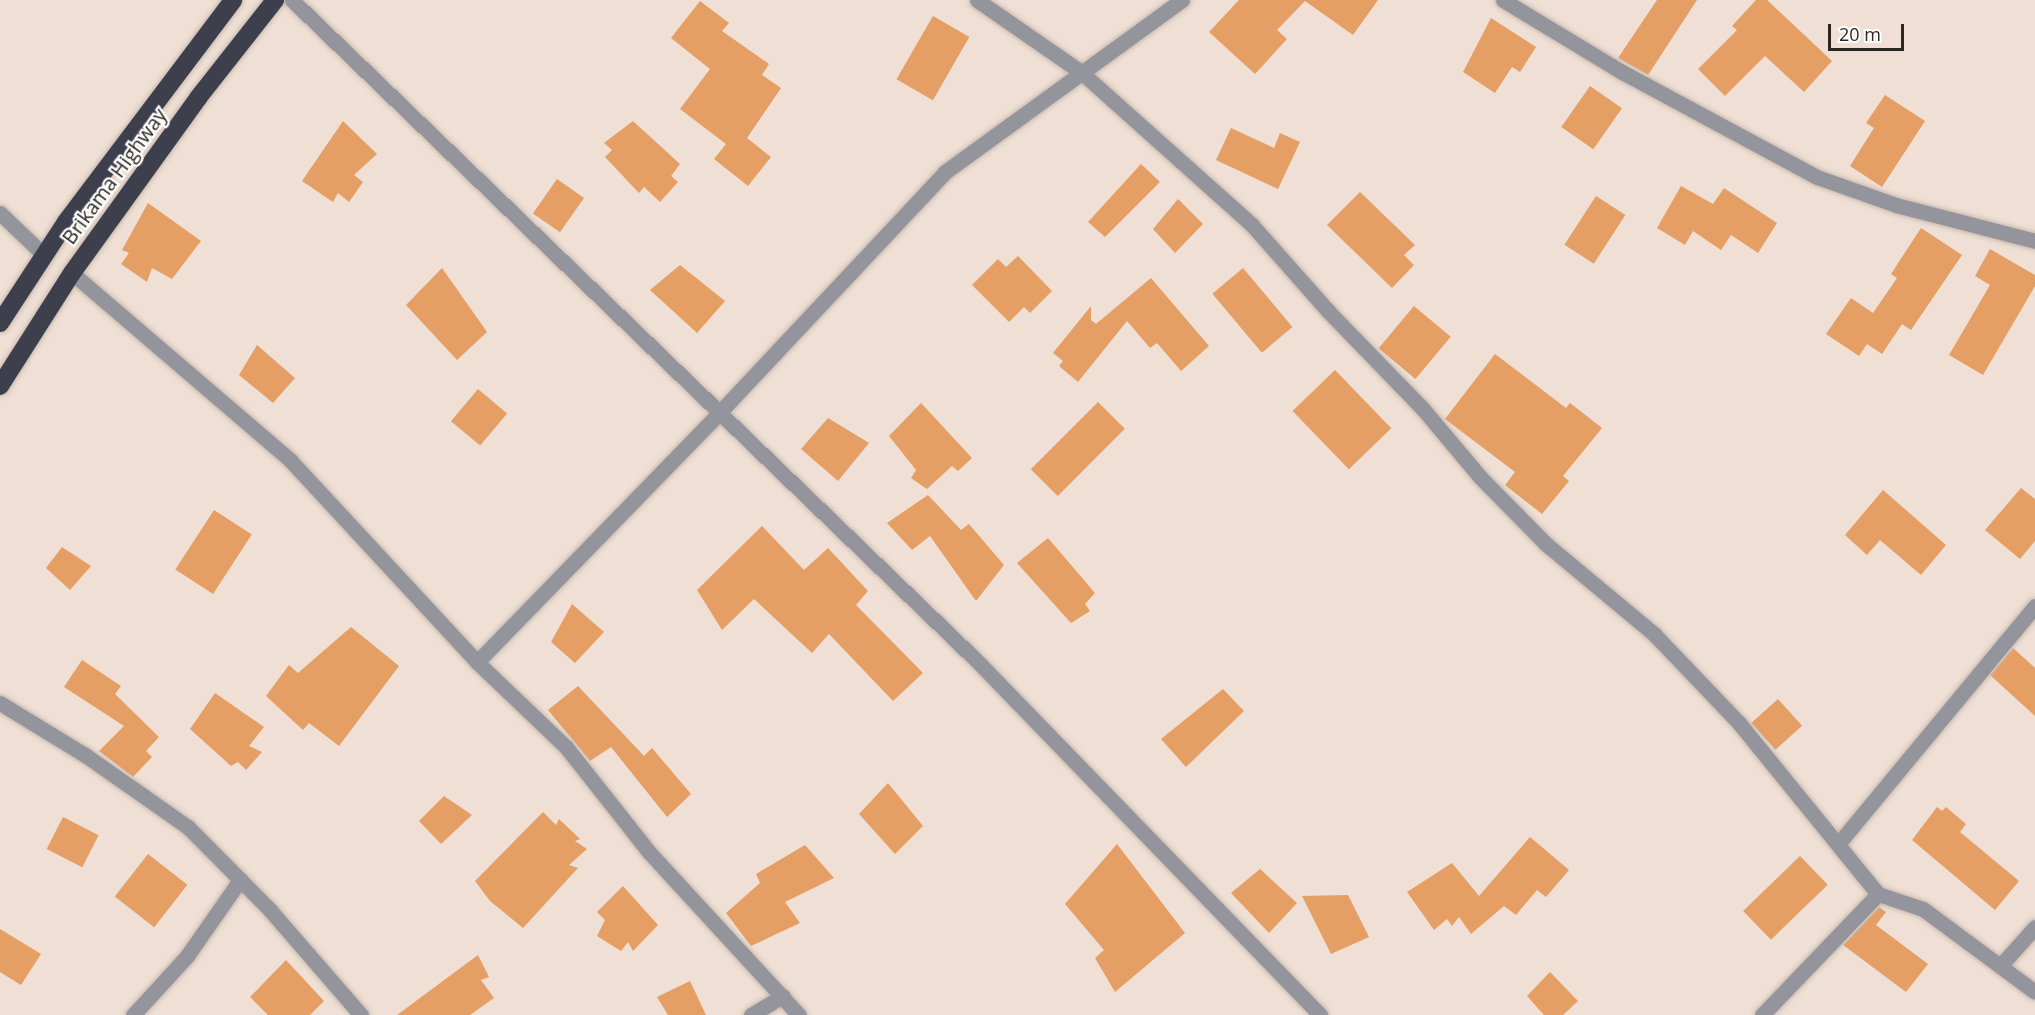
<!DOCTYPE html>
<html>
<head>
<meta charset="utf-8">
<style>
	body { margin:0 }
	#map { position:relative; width:2035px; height:1015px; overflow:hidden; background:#efdfd4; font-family:"Open Sans",sans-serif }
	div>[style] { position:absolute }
	.building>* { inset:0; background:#e59e64; transform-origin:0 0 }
	.roads { filter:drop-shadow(0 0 2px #c8bab0) drop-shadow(0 0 2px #c8bab0) }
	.minor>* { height:15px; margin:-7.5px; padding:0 7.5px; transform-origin:7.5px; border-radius:7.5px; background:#94959c }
	.highway>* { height:18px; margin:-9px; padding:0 9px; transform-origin:9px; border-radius:9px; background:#3d3f4d }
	span { translate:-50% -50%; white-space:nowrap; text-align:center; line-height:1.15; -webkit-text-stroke:4.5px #fff; paint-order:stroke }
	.street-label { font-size:20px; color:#2d2722 }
	.scale { position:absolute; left:1828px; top:24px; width:76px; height:27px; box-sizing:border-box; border:3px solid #2d2722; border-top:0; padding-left:8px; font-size:18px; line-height:21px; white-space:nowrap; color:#2d2722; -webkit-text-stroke:4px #fff; paint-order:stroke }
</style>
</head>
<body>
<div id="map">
	<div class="building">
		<i style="clip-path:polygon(1239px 0,1378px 0,1353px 35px,1305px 1px,1277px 30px,1287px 39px,1255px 74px,1209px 32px)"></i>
		<i style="clip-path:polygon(1657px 0,1697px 0,1648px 75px,1618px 58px)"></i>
		<i style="clip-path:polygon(1756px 0,1767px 0,1832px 61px,1804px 92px,1765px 56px,1725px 96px,1698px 69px,1737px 30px,1732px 26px)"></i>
		<i style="clip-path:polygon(700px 1px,729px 23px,722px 31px,769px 64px,762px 75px,781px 88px,747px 138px,771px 157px,748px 186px,714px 159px,726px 144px,680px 109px,710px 69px,671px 38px)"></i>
		<i style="left:933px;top:16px;width:42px;height:73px;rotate:30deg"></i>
		<i style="clip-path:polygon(1491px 18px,1536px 47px,1520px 72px,1512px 67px,1495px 93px,1463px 72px)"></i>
		<i style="left:1590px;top:86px;width:39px;height:50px;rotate:35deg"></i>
		<i style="clip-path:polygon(1885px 95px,1925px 121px,1882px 187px,1850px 166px,1874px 128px,1866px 123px)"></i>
		<i style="clip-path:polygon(343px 121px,377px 154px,354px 175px,363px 182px,349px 202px,338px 193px,333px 202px,302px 181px)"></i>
		<i style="clip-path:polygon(633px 121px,680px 164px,671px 176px,678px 182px,660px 202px,644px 187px,639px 193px,605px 157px,612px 150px,604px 143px)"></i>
		<i style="clip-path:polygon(1231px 128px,1274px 148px,1280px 133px,1300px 142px,1278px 189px,1216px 160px)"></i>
		<i style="clip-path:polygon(1141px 164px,1160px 182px,1105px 237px,1088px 222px)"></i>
		<i style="left:557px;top:179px;width:33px;height:42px;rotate:35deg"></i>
		<i style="clip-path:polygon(1681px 186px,1713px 204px,1724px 188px,1777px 223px,1758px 253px,1731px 235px,1721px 250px,1693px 231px,1685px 245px,1657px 228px)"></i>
		<i style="clip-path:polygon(1360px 192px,1415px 245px,1404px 255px,1414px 265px,1392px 288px,1327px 225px)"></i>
		<i style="left:1596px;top:196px;width:35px;height:58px;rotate:33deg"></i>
		<i style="clip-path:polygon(1178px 199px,1203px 224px,1175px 253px,1153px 229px)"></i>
		<i style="clip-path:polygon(148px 203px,201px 241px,172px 279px,152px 268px,147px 282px,121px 264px,129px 253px,122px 250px)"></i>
		<i style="clip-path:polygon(1921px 228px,1962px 255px,1911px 330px,1902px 324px,1882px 354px,1867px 344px,1859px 356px,1826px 334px,1851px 298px,1873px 313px,1897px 278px,1891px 274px)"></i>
		<i style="clip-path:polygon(1990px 249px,2035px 275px,2035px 286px,1983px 375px,1949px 355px,1990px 285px,1975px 276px)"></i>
		<i style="clip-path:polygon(1018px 256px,1052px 291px,1030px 313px,1024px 307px,1009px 322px,972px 285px,998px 259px,1006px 267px)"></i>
		<i style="clip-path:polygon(680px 265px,725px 301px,697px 333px,650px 290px)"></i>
		<i style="clip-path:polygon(442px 268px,487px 332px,457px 360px,406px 305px)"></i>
		<i style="left:1243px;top:268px;width:77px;height:40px;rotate:50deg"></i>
		<i style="clip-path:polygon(1151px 278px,1209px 346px,1181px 371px,1157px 343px,1150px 348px,1127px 321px,1078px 382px,1059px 366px,1063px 361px,1053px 353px,1091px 306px,1091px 320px,1096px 324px)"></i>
		<i style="left:1414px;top:306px;width:48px;height:55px;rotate:40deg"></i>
		<i style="clip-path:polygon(257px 345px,295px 378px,273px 403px,239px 375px)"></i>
		<i style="clip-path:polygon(1495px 354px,1566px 408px,1570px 403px,1602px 428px,1563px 476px,1569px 481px,1542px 514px,1505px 485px,1515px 472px,1445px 419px)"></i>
		<i style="left:1335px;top:370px;width:81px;height:59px;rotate:46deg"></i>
		<i style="left:478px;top:389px;width:38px;height:42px;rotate:40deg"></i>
		<i style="left:1098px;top:402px;width:38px;height:95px;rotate:45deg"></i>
		<i style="clip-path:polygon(921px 403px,972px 458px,958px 471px,952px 466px,927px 489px,911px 478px,916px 470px,889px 436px)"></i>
		<i style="clip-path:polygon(828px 418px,869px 443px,838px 481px,801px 449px)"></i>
		<i style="clip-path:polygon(2021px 488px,2035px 499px,2035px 541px,2020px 559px,1985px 530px)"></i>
		<i style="clip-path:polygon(1883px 490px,1946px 545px,1921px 575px,1880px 540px,1867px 555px,1845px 535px)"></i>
		<i style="clip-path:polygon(928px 495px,961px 530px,969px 524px,1004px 565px,976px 601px,930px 536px,912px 550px,887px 523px)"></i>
		<i style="left:214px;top:510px;width:45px;height:71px;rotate:33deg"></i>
		<i style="clip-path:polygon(762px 526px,804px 570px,828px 548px,868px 591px,856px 605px,923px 673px,893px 701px,829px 634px,812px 653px,754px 599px,722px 630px,697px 590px)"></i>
		<i style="clip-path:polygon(1048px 538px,1095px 593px,1085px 604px,1090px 611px,1071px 623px,1017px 563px)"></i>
		<i style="clip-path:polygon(62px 547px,91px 566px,70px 590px,46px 568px)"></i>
		<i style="clip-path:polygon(572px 604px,604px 632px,575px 663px,551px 642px)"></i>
		<i style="clip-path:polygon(351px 627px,399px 666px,339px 746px,309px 723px,303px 730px,266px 696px,289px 665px,298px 673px)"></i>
		<i style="clip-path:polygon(2013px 648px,2035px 668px,2035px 716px,1990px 675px)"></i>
		<i style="clip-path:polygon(82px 660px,121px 686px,115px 694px,159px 737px,146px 751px,152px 757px,133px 777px,99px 751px,124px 726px,64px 687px)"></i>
		<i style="clip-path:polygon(578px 686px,644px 756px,652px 748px,691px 794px,667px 817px,611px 747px,590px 761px,548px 710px)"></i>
		<i style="clip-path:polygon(1223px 689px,1244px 711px,1186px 767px,1161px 739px)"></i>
		<i style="clip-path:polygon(215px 693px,264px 727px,249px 746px,262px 752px,246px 770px,238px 762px,231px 766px,190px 729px)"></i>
		<i style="left:1778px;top:699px;width:36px;height:36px;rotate:48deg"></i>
		<i style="clip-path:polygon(888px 783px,923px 826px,895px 854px,859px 814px)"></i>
		<i style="clip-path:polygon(444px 796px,472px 815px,441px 844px,419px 821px)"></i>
		<i style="clip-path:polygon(1937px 807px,1942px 811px,1946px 807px,1966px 824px,1960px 832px,2019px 881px,1995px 910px,1912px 840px)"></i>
		<i style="clip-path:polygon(543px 812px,556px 825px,559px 819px,580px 839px,575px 841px,587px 849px,569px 865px,578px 868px,523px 928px,490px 901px,475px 881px)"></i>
		<i style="left:63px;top:817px;width:40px;height:36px;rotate:27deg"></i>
		<i style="clip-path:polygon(1530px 837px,1569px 870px,1546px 897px,1537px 890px,1516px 915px,1504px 906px,1471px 934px,1459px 917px,1452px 926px,1447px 919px,1434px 930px,1407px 892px,1452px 863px,1479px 896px)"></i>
		<i style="clip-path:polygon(1117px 844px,1185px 933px,1115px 992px,1095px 958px,1104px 950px,1065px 904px)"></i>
		<i style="clip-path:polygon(805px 845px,834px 878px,785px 902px,800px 923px,751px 946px,726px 913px,760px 883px,756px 874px)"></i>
		<i style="left:148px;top:854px;width:50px;height:54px;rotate:38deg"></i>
		<i style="left:1800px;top:856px;width:40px;height:79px;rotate:46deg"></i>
		<i style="clip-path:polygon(1260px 869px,1297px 903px,1269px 933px,1231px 893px)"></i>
		<i style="clip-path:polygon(623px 886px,658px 925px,633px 951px,628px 942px,621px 951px,597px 936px,605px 920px,597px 912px)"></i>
		<i style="clip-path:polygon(1348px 895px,1369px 937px,1331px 954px,1302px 896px)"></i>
		<i style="clip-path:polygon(1879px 907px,1886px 912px,1876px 925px,1928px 964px,1906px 992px,1843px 945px)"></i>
		<i style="clip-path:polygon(0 929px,41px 954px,21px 985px,0 972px)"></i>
		<i style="clip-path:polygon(478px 955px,489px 977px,481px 980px,494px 998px,470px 1015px,397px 1015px)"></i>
		<i style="clip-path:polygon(286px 960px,324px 1001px,310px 1015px,268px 1015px,250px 997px)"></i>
		<i style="clip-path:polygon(1550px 972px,1578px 1001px,1563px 1015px,1544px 1015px,1527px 996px)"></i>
		<i style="clip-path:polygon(690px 981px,706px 1015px,668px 1015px,657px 997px)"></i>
	</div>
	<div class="roads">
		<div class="minor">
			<i style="left:292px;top:0;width:956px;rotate:43.98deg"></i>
			<i style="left:980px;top:664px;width:489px;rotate:45.9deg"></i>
			<i style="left:977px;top:0;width:126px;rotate:34.7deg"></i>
			<i style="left:1081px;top:72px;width:229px;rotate:41.8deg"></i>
			<i style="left:1252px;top:225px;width:115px;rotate:48.5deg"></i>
			<i style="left:1328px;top:311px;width:136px;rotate:45.9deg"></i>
			<i style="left:1423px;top:409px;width:89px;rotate:50deg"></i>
			<i style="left:1480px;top:477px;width:94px;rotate:45.4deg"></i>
			<i style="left:1546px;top:544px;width:141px;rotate:39.8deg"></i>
			<i style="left:1654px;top:634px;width:123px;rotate:46.3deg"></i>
			<i style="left:1739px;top:723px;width:220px;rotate:50.9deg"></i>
			<i style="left:1878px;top:894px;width:47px;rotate:18.4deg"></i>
			<i style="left:1923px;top:909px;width:139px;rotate:36.5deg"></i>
			<i style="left:1503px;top:0;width:139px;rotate:31.2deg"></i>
			<i style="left:1622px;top:72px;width:221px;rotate:28.3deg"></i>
			<i style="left:1817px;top:177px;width:84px;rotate:19.5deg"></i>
			<i style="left:1896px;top:205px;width:144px;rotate:14.5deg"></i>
			<i style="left:0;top:213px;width:61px;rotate:43.7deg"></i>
			<i style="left:72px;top:273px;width:287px;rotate:40.6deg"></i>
			<i style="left:290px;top:460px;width:275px;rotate:47.2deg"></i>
			<i style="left:477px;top:662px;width:347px;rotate:-45.8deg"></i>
			<i style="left:719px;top:413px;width:330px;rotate:-46.8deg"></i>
			<i style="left:945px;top:172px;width:293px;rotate:-36deg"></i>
			<i style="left:477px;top:662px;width:123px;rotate:43.7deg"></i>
			<i style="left:566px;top:747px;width:132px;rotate:51.7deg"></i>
			<i style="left:648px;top:851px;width:223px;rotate:47.4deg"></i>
			<i style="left:0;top:703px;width:100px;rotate:31.5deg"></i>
			<i style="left:85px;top:755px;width:126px;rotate:35deg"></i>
			<i style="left:188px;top:827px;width:117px;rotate:45.3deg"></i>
			<i style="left:270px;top:910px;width:139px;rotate:49.1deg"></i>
			<i style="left:1838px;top:844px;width:309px;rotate:-50.4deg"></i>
			<i style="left:2001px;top:965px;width:51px;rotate:-48.2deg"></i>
			<i style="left:133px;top:1015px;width:80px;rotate:-47.5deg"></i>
			<i style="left:187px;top:956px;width:93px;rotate:-55.1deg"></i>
			<i style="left:751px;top:1015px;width:37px;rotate:-31deg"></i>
			<i style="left:1762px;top:1015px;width:168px;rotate:-46.2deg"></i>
		</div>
		<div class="highway">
			<i style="left:0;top:323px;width:121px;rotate:-56.8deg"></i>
			<i style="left:66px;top:222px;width:278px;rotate:-53deg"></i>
			<i style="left:0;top:386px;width:134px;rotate:-57.5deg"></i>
			<i style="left:72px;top:273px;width:216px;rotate:-54.2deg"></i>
			<i style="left:198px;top:98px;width:125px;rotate:-51.8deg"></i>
		</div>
	</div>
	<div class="street-label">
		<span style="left:114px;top:176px;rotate:-54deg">Brikama Highway</span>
	</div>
	<div class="scale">20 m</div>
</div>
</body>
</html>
